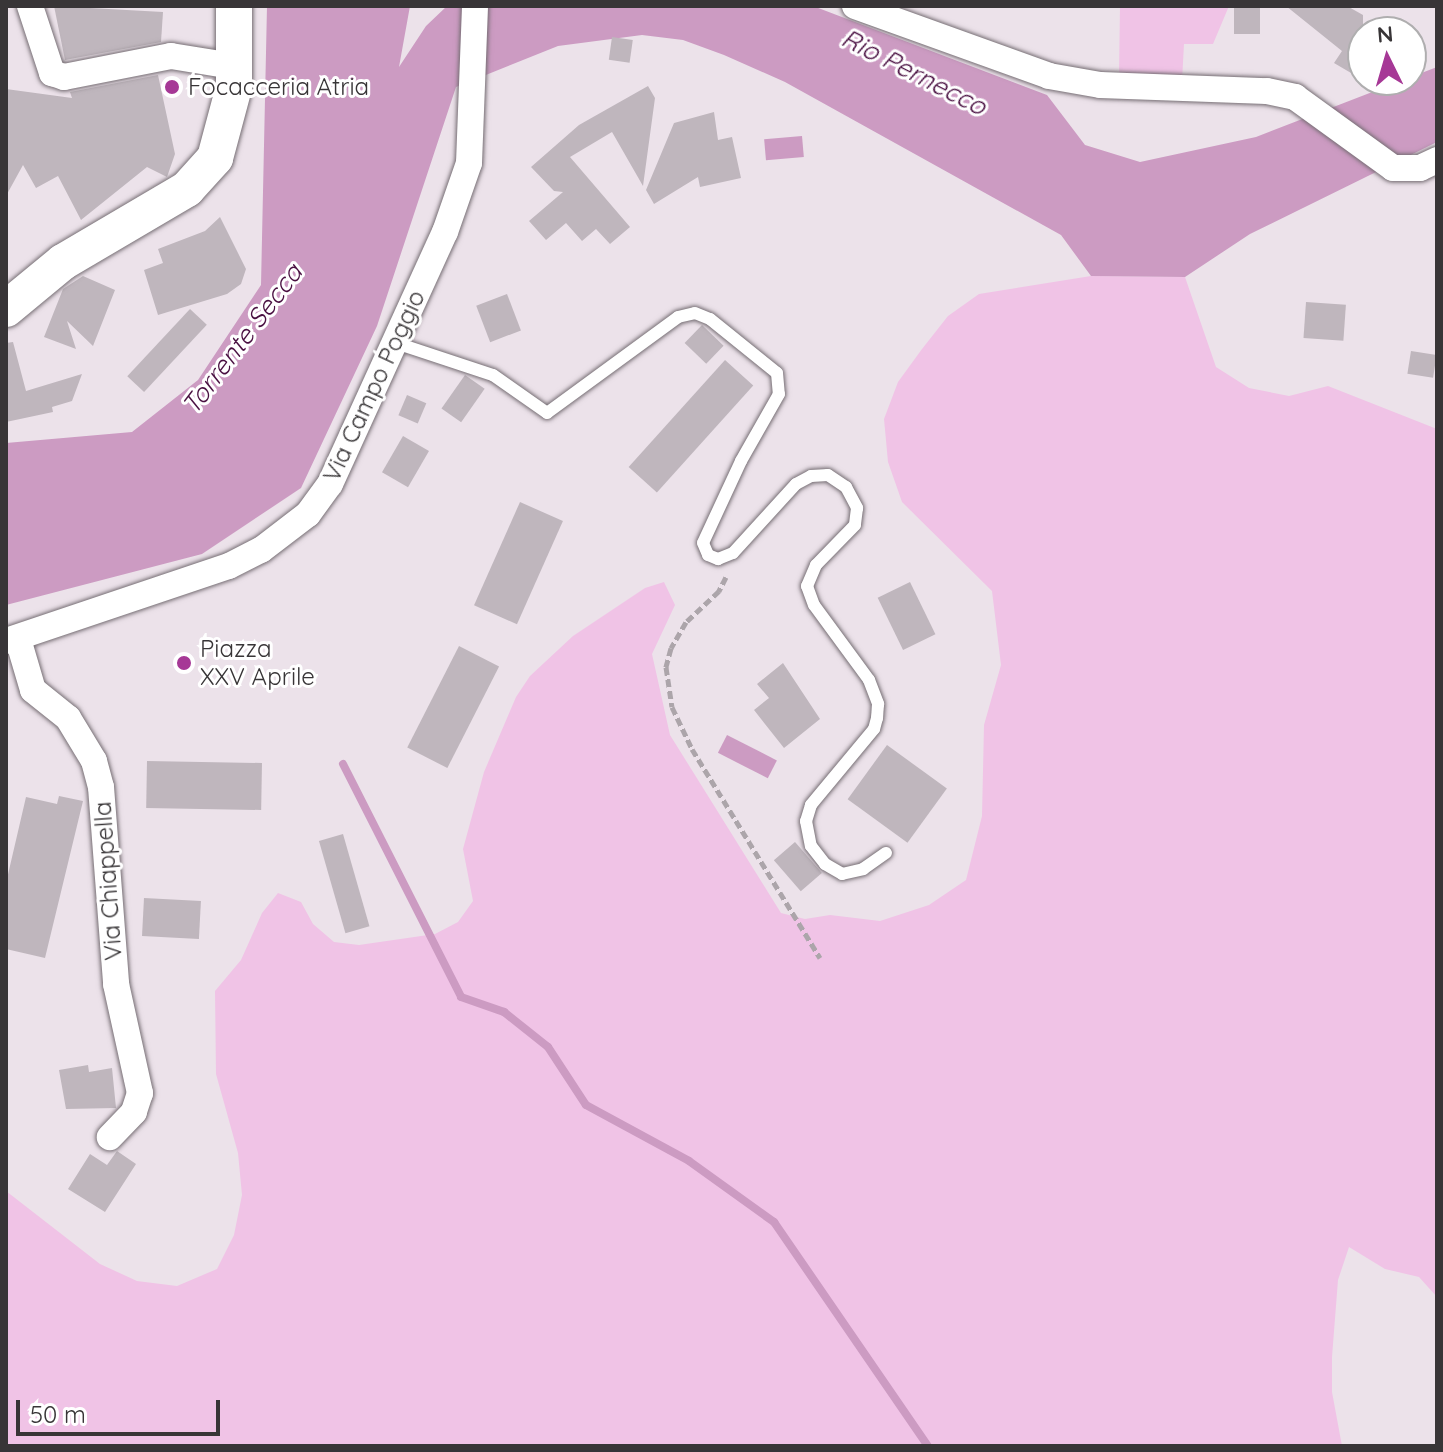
<!DOCTYPE html>
<html>
<head>
<meta charset="utf-8">
<style>
	body { margin:0 }
	#map { position:relative; width:1443px; height:1452px; overflow:hidden; background:#ece2ea; font-family:Quicksand,sans-serif }
	div>[style] { position:absolute }
	.green>* { inset:0; background:#f0c3e6 }
	.water>* { inset:0; background:#cc9bc2; transform-origin:0 0 }
	.stream>* { height:8px; margin:-4px; padding:0 4px; transform-origin:4px; border-radius:4px; background:#cc9bc2 }
	.building>* { inset:0; background:#bfb6bd; transform-origin:0 0 }
	.path>* { height:5px; margin-top:-2.5px; transform-origin:0; background:repeating-linear-gradient(90deg,#aca5aa 0 8px,transparent 0 12px) }
	.roads { filter:drop-shadow(0 0 2px #766e74) drop-shadow(0 0 2px #766e74) }
	.service>* { height:12px; margin:-6px; padding:0 6px; transform-origin:6px; border-radius:6px; background:#fff }
	.minor>* { height:26px; margin:-13px; padding:0 13px; transform-origin:13px; border-radius:13px; background:#fff }
	.secondary>* { height:36px; margin:-18px; padding:0 18px; transform-origin:18px; border-radius:18px; background:#fff }
	.dots>* { width:22px; height:22px; translate:-50% -50%; box-sizing:border-box; border:4px solid #fff; border-radius:50% }
	span { translate:-50% -50%; white-space:nowrap; text-align:center; line-height:1.15; -webkit-text-stroke:6px #fff; paint-order:stroke }
	.poi-label { font-size:24px; color:#383537 }
	.left { translate:0 -50%; text-align:left }
	.street-label { font-size:24px; color:#383537 }
	.water-label { font-size:26px; color:#490f41; font-style:italic }
	.frame { position:absolute; inset:0; border:8px solid #383537; pointer-events:none }
	.north { position:absolute; left:1347px; top:16px; width:80px; height:80px; box-sizing:border-box; background:#fff; border:2px solid #afaeaf; border-radius:50%; rotate:355deg; font-size:22px; font-weight:700; line-height:32px; text-align:center; color:#383537 }
	.north::after { content:''; display:block; margin:auto; width:28px; height:36px; background:#a63896; clip-path:polygon(50% 0,100% 100%,50% 72%,0 100%) }
	.scale { position:absolute; left:16px; top:1400px; width:204px; height:36px; box-sizing:border-box; border:4px solid #383537; border-top:0; padding-left:10px; font-size:24px; line-height:28px; white-space:nowrap; color:#383537; -webkit-text-stroke:6px #fff; paint-order:stroke }
</style>
</head>
<body>
<div id="map">
	<div class="green">
		<i style="clip-path:polygon(1120px 6px,1229px 6px,1213px 44px,1184px 44px,1182px 81px,1119px 75px)"></i>
		<i style="clip-path:polygon(1091px 276px,1185px 277px,1216px 367px,1249px 388px,1289px 396px,1328px 386px,1437px 429px,1437px 1297px,1419px 1277px,1385px 1269px,1349px 1247px,1338px 1280px,1332px 1357px,1332px 1392px,1342px 1446px,6px 1446px,6px 1191px,100px 1264px,137px 1281px,177px 1286px,217px 1269px,234px 1235px,242px 1195px,238px 1153px,216px 1074px,215px 991px,241px 960px,262px 913px,278px 893px,301px 902px,313px 924px,334px 942px,359px 945px,435px 934px,458px 922px,473px 901px,463px 849px,484px 772px,516px 697px,530px 676px,573px 636px,645px 588px,664px 582px,675px 605px,652px 654px,670px 735px,781px 913px,805px 919px,830px 915px,880px 921px,929px 905px,966px 880px,982px 816px,984px 725px,1001px 665px,992px 591px,902px 502px,888px 462px,884px 419px,898px 382px,922px 349px,948px 316px,979px 294px)"></i>
	</div>
	<div class="water">
		<i style="clip-path:polygon(267px 6px,410px 6px,399px 67px,426px 26px,447px 6px,813px 6px,1047px 95px,1085px 145px,1140px 162px,1256px 137px,1437px 67px,1437px 142px,1250px 234px,1185px 277px,1091px 276px,1061px 235px,785px 82px,724px 55px,683px 40px,642px 35px,558px 46px,456px 87px,377px 326px,301px 488px,202px 554px,6px 605px,6px 443px,132px 432px,198px 380px,261px 285px)"></i>
		<i style="left:802px;top:136px;width:21px;height:38px;rotate:85deg"></i>
		<i style="left:727px;top:735px;width:56px;height:20px;rotate:27deg"></i>
	</div>
	<div class="stream">
		<i style="left:343px;top:764px;width:261px;rotate:63.1deg"></i>
		<i style="left:461px;top:997px;width:46px;rotate:19.2deg"></i>
		<i style="left:504px;top:1012px;width:56px;rotate:38.5deg"></i>
		<i style="left:548px;top:1047px;width:69px;rotate:56.8deg"></i>
		<i style="left:586px;top:1105px;width:117px;rotate:28.5deg"></i>
		<i style="left:689px;top:1161px;width:105px;rotate:35.7deg"></i>
		<i style="left:774px;top:1222px;width:272px;rotate:55.5deg"></i>
	</div>
	<div class="building">
		<i style="clip-path:polygon(54px 6px,163px 12px,161px 42px,65px 60px)"></i>
		<i style="left:1234px;top:6px;width:26px;height:28px"></i>
		<i style="clip-path:polygon(1286px 6px,1347px 6px,1363px 15px,1363px 80px,1334px 63px,1342px 51px)"></i>
		<i style="left:612px;top:37px;width:21px;height:23px;rotate:8deg"></i>
		<i style="clip-path:polygon(158px 75px,175px 154px,167px 177px,147px 167px,81px 220px,58px 176px,36px 188px,23px 165px,6px 196px,6px 89px,72px 98px,70px 92px)"></i>
		<i style="clip-path:polygon(648px 86px,655px 98px,643px 186px,612px 132px,570px 157px,630px 227px,610px 244px,596px 229px,582px 241px,566px 223px,546px 240px,529px 221px,563px 192px,554px 191px,531px 167px,579px 125px)"></i>
		<i style="clip-path:polygon(714px 112px,718px 140px,732px 137px,741px 178px,700px 187px,698px 177px,654px 204px,646px 190px,674px 123px)"></i>
		<i style="clip-path:polygon(220px 217px,246px 269px,241px 284px,227px 294px,158px 315px,144px 270px,163px 263px,158px 249px,205px 231px)"></i>
		<i style="clip-path:polygon(83px 276px,115px 290px,93px 346px,67px 321px,76px 349px,44px 337px,63px 289px)"></i>
		<i style="left:507px;top:294px;width:39px;height:33px;rotate:69deg"></i>
		<i style="left:1306px;top:302px;width:40px;height:36px;rotate:4deg"></i>
		<i style="left:190px;top:309px;width:23px;height:92px;rotate:43deg"></i>
		<i style="left:702px;top:325px;width:30px;height:25px;rotate:44deg"></i>
		<i style="clip-path:polygon(13px 342px,26px 391px,82px 374px,72px 401px,52px 407px,53px 412px,6px 422px,6px 343px)"></i>
		<i style="left:1411px;top:351px;width:26px;height:23px;rotate:9deg"></i>
		<i style="left:725px;top:360px;width:38px;height:144px;rotate:42deg"></i>
		<i style="left:465px;top:375px;width:24px;height:41px;rotate:35deg"></i>
		<i style="left:407px;top:395px;width:21px;height:22px;rotate:23deg"></i>
		<i style="left:403px;top:436px;width:30px;height:42px;rotate:30deg"></i>
		<i style="left:520px;top:502px;width:47px;height:113px;rotate:24deg"></i>
		<i style="left:910px;top:582px;width:58px;height:36px;rotate:64deg"></i>
		<i style="left:459px;top:646px;width:45px;height:114px;rotate:27deg"></i>
		<i style="clip-path:polygon(783px 663px,820px 719px,784px 748px,754px 710px,769px 698px,757px 684px)"></i>
		<i style="left:887px;top:745px;width:74px;height:67px;rotate:36deg"></i>
		<i style="left:147px;top:761px;width:115px;height:47px;rotate:1deg"></i>
		<i style="clip-path:polygon(59px 796px,83px 801px,45px 958px,6px 949px,6px 883px,26px 797px,57px 804px)"></i>
		<i style="left:343px;top:834px;width:96px;height:25px;rotate:74deg"></i>
		<i style="left:795px;top:842px;width:41px;height:28px;rotate:49deg"></i>
		<i style="left:144px;top:898px;width:57px;height:38px;rotate:3deg"></i>
		<i style="clip-path:polygon(88px 1065px,89px 1072px,112px 1068px,116px 1108px,66px 1109px,59px 1070px)"></i>
		<i style="clip-path:polygon(117px 1151px,136px 1164px,105px 1212px,68px 1189px,90px 1154px,107px 1165px)"></i>
	</div>
	<div class="path">
		<i style="left:726px;top:577px;width:16px;rotate:117deg"></i>
		<i style="left:719px;top:591px;width:45px;rotate:136.8deg"></i>
		<i style="left:686px;top:622px;width:30px;rotate:120deg"></i>
		<i style="left:671px;top:648px;width:20px;rotate:105deg"></i>
		<i style="left:666px;top:667px;width:40px;rotate:81.5deg"></i>
		<i style="left:672px;top:707px;width:47px;rotate:64.5deg"></i>
		<i style="left:692px;top:749px;width:245px;rotate:58.5deg"></i>
	</div>
	<div class="roads">
		<div class="service">
			<i style="left:393px;top:342px;width:105px;rotate:18.3deg"></i>
			<i style="left:493px;top:375px;width:66px;rotate:35.1deg"></i>
			<i style="left:547px;top:413px;width:162px;rotate:-36.2deg"></i>
			<i style="left:678px;top:317px;width:17px;rotate:-13deg"></i>
			<i style="left:695px;top:313px;width:16px;rotate:22deg"></i>
			<i style="left:710px;top:319px;width:86px;rotate:38.9deg"></i>
			<i style="left:777px;top:373px;width:21px;rotate:85deg"></i>
			<i style="left:779px;top:394px;width:77px;rotate:119.6deg"></i>
			<i style="left:741px;top:461px;width:90px;rotate:114.9deg"></i>
			<i style="left:703px;top:543px;width:13px;rotate:67deg"></i>
			<i style="left:708px;top:555px;width:11px;rotate:22deg"></i>
			<i style="left:718px;top:559px;width:16px;rotate:-22deg"></i>
			<i style="left:733px;top:553px;width:93px;rotate:-47.6deg"></i>
			<i style="left:796px;top:484px;width:17px;rotate:-28deg"></i>
			<i style="left:811px;top:476px;width:17px;rotate:-3deg"></i>
			<i style="left:828px;top:475px;width:22px;rotate:34deg"></i>
			<i style="left:846px;top:487px;width:24px;rotate:62deg"></i>
			<i style="left:857px;top:508px;width:17px;rotate:97deg"></i>
			<i style="left:855px;top:525px;width:56px;rotate:134.3deg"></i>
			<i style="left:816px;top:565px;width:23px;rotate:113deg"></i>
			<i style="left:807px;top:586px;width:20px;rotate:70deg"></i>
			<i style="left:814px;top:605px;width:93px;rotate:53.7deg"></i>
			<i style="left:869px;top:680px;width:26px;rotate:69deg"></i>
			<i style="left:878px;top:704px;width:14px;rotate:94deg"></i>
			<i style="left:877px;top:718px;width:11px;rotate:105deg"></i>
			<i style="left:874px;top:729px;width:99px;rotate:129.7deg"></i>
			<i style="left:811px;top:805px;width:17px;rotate:107deg"></i>
			<i style="left:806px;top:821px;width:25px;rotate:79deg"></i>
			<i style="left:811px;top:846px;width:23px;rotate:52deg"></i>
			<i style="left:825px;top:864px;width:20px;rotate:30deg"></i>
			<i style="left:842px;top:874px;width:22px;rotate:-13deg"></i>
			<i style="left:863px;top:869px;width:28px;rotate:-35deg"></i>
		</div>
		<div class="minor">
			<i style="left:30px;top:6px;width:71px;rotate:71.8deg"></i>
			<i style="left:52px;top:73px;width:13px;rotate:18deg"></i>
			<i style="left:64px;top:77px;width:109px;rotate:-11.1deg"></i>
			<i style="left:171px;top:56px;width:63px;rotate:9.2deg"></i>
			<i style="left:855px;top:6px;width:206px;rotate:19.8deg"></i>
			<i style="left:1049px;top:76px;width:52px;rotate:10deg"></i>
			<i style="left:1100px;top:85px;width:167px;rotate:2.1deg"></i>
			<i style="left:1267px;top:91px;width:29px;rotate:12deg"></i>
			<i style="left:1295px;top:97px;width:121px;rotate:35.9deg"></i>
			<i style="left:1393px;top:168px;width:27px"></i>
			<i style="left:1420px;top:168px;width:19px;rotate:-25deg"></i>
			<i style="left:18px;top:639px;width:53px;rotate:73.6deg"></i>
			<i style="left:33px;top:690px;width:45px;rotate:38.7deg"></i>
			<i style="left:68px;top:718px;width:50px;rotate:58.8deg"></i>
			<i style="left:94px;top:761px;width:27px;rotate:75deg"></i>
			<i style="left:101px;top:787px;width:198px;rotate:85.6deg"></i>
			<i style="left:116px;top:984px;width:112px;rotate:77.6deg"></i>
			<i style="left:140px;top:1093px;width:20px;rotate:108deg"></i>
			<i style="left:134px;top:1112px;width:35px;rotate:134deg"></i>
			<i style="left:6px;top:641px;width:235px;rotate:-18.6deg"></i>
			<i style="left:229px;top:566px;width:36px;rotate:-27deg"></i>
			<i style="left:261px;top:550px;width:59px;rotate:-37.5deg"></i>
			<i style="left:308px;top:514px;width:37px;rotate:-54deg"></i>
			<i style="left:330px;top:484px;width:277px;rotate:-65.5deg"></i>
			<i style="left:445px;top:232px;width:73px;rotate:-70.8deg"></i>
			<i style="left:469px;top:163px;width:157px;rotate:-87.8deg"></i>
		</div>
		<div class="secondary">
			<i style="left:6px;top:309px;width:74px;rotate:-39.5deg"></i>
			<i style="left:63px;top:262px;width:144px;rotate:-30.5deg"></i>
			<i style="left:187px;top:189px;width:42px;rotate:-47.9deg"></i>
			<i style="left:215px;top:158px;width:73px;rotate:-75deg"></i>
			<i style="left:234px;top:87px;width:81px;rotate:-90deg"></i>
		</div>
	</div>
	<div class="dots">
		<i style="left:172px;top:87px;background:#a63896"></i>
		<i style="left:184px;top:663px;background:#a63896"></i>
	</div>
	<div class="poi-label">
		<span class="left" style="left:188px;top:87px">Focacceria Atria</span>
		<span class="left" style="left:200px;top:663px">Piazza<br>XXV Aprile</span>
	</div>
	<div class="street-label">
		<span style="left:374px;top:386px;rotate:-65deg">Via Campo Poggio</span>
		<span style="left:108px;top:881px;rotate:-94deg">Via Chiappella</span>
	</div>
	<div class="water-label">
		<span style="left:914px;top:72px;rotate:27deg">Rio Pernecco</span>
		<span style="left:242px;top:339px;rotate:-53deg">Torrente Secca</span>
	</div>
	<div class="frame"></div>
	<div class="north">N</div>
	<div class="scale">50 m</div>
</div>
</body>
</html>
